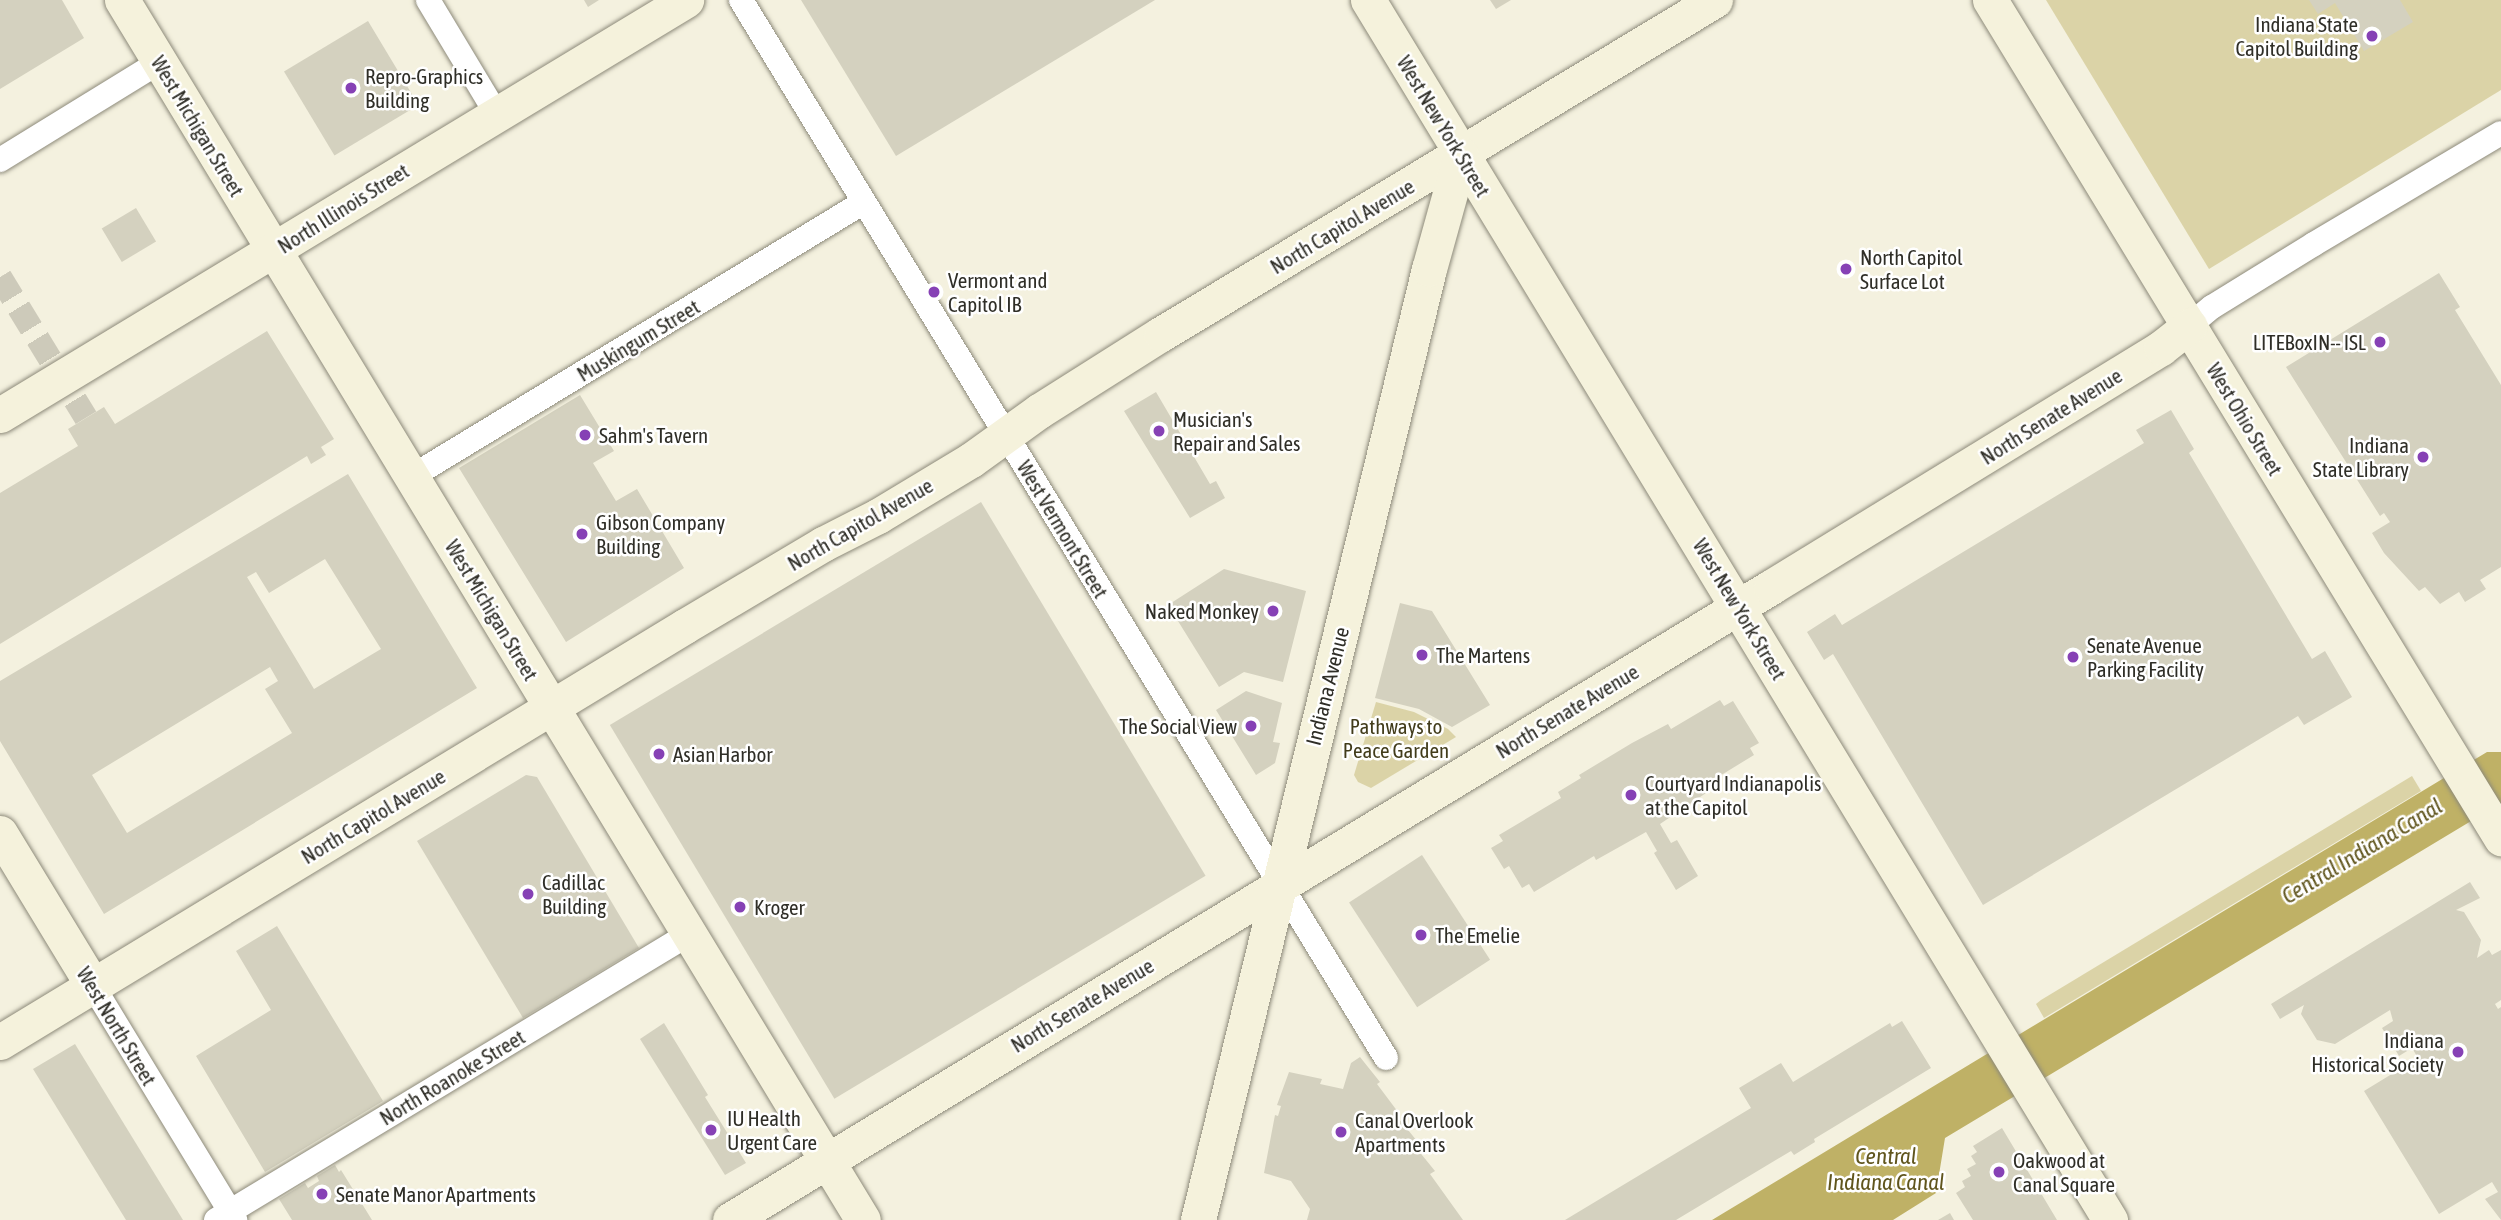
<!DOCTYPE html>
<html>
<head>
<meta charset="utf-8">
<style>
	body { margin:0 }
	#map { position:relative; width:2501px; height:1220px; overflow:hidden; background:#f4f1df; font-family:"Asap Condensed",sans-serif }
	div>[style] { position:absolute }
	.green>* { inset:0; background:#dbd3a7 }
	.water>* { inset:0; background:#bfb166 }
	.building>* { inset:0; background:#d4d1bf; transform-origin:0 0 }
	.street-tunnel>* { height:24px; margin-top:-12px; transform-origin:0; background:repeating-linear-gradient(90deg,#cdcaba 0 24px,transparent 0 36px) }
	.roads { filter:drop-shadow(0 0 2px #8d8a7a) drop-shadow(0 0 2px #8d8a7a) }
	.street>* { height:24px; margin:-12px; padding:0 12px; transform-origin:12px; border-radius:12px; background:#fff }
	.secondary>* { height:35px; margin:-17.5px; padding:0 17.5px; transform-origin:17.5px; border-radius:17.5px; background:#f5f2dc }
	.dots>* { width:19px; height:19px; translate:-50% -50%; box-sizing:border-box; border:4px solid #fff; border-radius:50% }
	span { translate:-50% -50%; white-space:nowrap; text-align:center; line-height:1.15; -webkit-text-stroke:5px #fff; paint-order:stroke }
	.poi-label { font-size:21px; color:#2f2e27 }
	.right { translate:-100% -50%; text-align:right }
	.left { translate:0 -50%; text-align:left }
	.street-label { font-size:21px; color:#2f2e27 }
	.park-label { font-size:21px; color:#423c1b }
	.water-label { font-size:23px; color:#60551d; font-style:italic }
</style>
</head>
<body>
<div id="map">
	<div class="green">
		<i style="clip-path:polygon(2046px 0,2501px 0,2501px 90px,2209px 269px)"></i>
		<i style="clip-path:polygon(1376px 702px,1414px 712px,1448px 729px,1456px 737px,1371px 788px,1358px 782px,1354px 775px)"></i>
		<i style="clip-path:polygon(2412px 776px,2421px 791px,2044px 1018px,2036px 1004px,2041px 1000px)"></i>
	</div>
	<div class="water">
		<i style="clip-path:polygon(2487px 752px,2501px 752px,2501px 803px,1945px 1138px,1936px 1193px,1893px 1220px,1712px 1220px)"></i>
	</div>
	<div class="building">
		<i style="clip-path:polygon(0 0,62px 0,84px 38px,0 89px)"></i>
		<i style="clip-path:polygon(584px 0,599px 0,588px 7px)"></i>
		<i style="clip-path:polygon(801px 0,1155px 0,896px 156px)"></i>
		<i style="clip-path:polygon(1490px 0,1511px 0,1496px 9px)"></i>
		<i style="clip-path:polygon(2309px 0,2400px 0,2413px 22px,2364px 51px,2335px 3px,2318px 14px)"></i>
		<i style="left:368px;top:21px;width:98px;height:98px;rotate:59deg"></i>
		<i style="left:136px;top:208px;width:39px;height:40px;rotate:59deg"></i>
		<i style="clip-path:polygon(2439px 273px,2460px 307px,2455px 310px,2501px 385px,2501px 567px,2480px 580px,2486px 589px,2465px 602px,2459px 592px,2440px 604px,2425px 587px,2419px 591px,2384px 553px,2372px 533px,2390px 522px,2384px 513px,2380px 516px,2286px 367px)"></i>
		<i style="clip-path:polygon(267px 331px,334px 439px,321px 447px,326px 455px,311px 464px,307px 456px,0 644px,0 493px,78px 446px,68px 429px,104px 407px,115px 424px)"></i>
		<i style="clip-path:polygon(1156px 392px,1210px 484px,1216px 481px,1225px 498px,1190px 518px,1124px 411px)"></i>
		<i style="clip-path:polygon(580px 395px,614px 451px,593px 463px,616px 501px,637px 489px,684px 568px,566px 642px,459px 468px)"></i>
		<i style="clip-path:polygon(2171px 410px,2194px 449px,2189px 453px,2312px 659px,2325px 651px,2352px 697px,2304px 725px,2298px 716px,1983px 905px,1833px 654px,1824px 660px,1807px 632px,1835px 614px,1842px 625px,2144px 443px,2136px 430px)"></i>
		<i style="clip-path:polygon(evenodd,348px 474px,477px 688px,104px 914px,0 741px,0 681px,348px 474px,325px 559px,381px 649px,314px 689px,247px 577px,256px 572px,269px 593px,325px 559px,348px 474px,270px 667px,278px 681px,265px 689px,292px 733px,127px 833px,92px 775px,270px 667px)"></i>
		<i style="left:981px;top:502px;width:436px;height:433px;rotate:59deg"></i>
		<i style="clip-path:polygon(1224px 569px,1306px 591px,1283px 682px,1244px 672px,1219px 687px,1168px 605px)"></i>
		<i style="clip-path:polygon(1400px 603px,1432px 611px,1490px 705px,1452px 727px,1419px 709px,1375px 698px)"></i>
		<i style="clip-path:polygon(1246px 691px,1282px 703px,1273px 742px,1280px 743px,1275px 763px,1256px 775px,1216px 710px)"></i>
		<i style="clip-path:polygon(1720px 700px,1724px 706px,1733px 701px,1759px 743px,1750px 748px,1754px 755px,1705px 785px,1709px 791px,1660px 824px,1671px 843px,1677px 840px,1698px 876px,1676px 890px,1654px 853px,1657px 851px,1646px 832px,1596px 860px,1594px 856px,1534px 892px,1529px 884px,1522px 888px,1509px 866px,1504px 869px,1491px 848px,1503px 841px,1499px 835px,1561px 798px,1558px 792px,1581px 778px,1579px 775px,1632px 743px,1668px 724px,1671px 729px)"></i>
		<i style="clip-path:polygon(526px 775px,537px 777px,639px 948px,523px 1018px,417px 841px)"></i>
		<i style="left:1422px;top:855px;width:125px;height:87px;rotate:57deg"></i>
		<i style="clip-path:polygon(2470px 882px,2480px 898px,2456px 910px,2464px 912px,2481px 940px,2477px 958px,2489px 950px,2492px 955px,2501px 950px,2501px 1000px,2495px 1004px,2498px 1009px,2501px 1007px,2501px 1220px,2485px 1199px,2498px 1192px,2492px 1182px,2439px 1214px,2364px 1091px,2418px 1058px,2412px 1048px,2399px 1056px,2382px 1028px,2393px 1021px,2390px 1010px,2335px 1044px,2317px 1040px,2301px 1014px,2304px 1005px,2280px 1019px,2271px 1004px)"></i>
		<i style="clip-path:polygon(277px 926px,383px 1101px,265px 1172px,196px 1056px,271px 1010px,236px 951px)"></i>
		<i style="clip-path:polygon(1902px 1021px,1931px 1068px,1814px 1139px,1815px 1142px,1794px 1155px,1791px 1151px,1676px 1220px,1565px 1220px,1751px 1108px,1739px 1088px,1781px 1063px,1793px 1082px,1890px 1023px,1892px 1027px)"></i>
		<i style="clip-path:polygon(664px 1023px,708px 1095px,705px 1097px,746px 1163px,725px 1175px,640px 1039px)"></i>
		<i style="clip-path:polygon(75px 1044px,183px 1220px,126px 1220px,33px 1069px)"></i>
		<i style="clip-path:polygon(1360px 1057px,1380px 1082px,1377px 1084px,1398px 1112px,1395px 1114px,1417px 1141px,1413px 1144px,1435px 1171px,1430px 1174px,1463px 1220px,1307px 1220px,1310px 1209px,1291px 1181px,1264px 1173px,1275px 1115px,1278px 1116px,1281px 1106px,1277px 1105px,1289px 1072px,1322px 1079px,1320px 1084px,1343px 1089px,1351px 1063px)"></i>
		<i style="clip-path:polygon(2002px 1128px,2057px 1220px,1973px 1220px,1956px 1193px,1965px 1187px,1962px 1181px,1971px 1176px,1967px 1169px,1976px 1164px,1971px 1156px,1977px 1152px,1973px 1146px)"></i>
		<i style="clip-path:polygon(335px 1165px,339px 1172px,341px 1170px,372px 1220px,292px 1220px,279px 1199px,305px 1183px,308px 1188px,319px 1181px,317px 1176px)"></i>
		<i style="clip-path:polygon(1950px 1213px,1954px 1220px,1938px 1220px)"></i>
	</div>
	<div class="street-tunnel">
		<i style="left:0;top:277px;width:165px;rotate:58.6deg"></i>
	</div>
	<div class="roads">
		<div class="street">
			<i style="left:428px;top:0;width:132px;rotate:59deg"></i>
			<i style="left:741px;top:0;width:1239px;rotate:58.63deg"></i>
			<i style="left:0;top:160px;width:187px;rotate:-31.6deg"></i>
			<i style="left:2189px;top:326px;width:30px;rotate:-40deg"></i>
			<i style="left:2212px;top:307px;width:120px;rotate:-31.7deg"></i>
			<i style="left:2314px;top:244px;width:217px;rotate:-30.7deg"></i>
			<i style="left:411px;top:477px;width:530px;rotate:-31.26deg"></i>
			<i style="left:93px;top:986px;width:274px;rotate:58.7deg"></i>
			<i style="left:216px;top:1220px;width:553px;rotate:-31.16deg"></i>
		</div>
		<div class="secondary">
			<i style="left:122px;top:0;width:1427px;rotate:58.73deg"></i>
			<i style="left:1368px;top:0;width:1428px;rotate:58.69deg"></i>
			<i style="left:1990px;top:0;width:982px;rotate:58.63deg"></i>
			<i style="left:0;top:415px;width:802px;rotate:-31.17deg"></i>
			<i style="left:0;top:833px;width:179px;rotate:58.7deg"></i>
			<i style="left:0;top:1042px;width:801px;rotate:-31.27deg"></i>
			<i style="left:685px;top:626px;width:161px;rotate:-30.7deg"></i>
			<i style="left:823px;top:544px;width:62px;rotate:-27deg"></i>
			<i style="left:878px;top:516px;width:109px;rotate:-31.1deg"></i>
			<i style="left:971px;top:460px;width:84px;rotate:-35.8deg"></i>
			<i style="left:1039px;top:411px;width:144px;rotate:-32.3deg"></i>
			<i style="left:1161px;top:334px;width:647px;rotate:-31.09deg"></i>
			<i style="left:730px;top:1220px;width:1218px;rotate:-31.3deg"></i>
			<i style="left:1771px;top:587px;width:457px;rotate:-31.5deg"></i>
			<i style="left:2161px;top:348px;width:36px;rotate:-38deg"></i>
			<i style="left:1198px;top:1220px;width:979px;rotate:-76.35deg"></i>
			<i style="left:1429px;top:269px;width:119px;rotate:-74.5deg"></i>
		</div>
	</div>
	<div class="dots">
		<i style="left:2372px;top:36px;background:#8641b5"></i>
		<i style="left:351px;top:88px;background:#8641b5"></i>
		<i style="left:1846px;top:269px;background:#8641b5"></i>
		<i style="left:934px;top:292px;background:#8641b5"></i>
		<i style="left:2380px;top:342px;background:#8641b5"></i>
		<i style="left:1159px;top:431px;background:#8641b5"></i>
		<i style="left:585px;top:435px;background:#8641b5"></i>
		<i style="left:2423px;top:457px;background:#8641b5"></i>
		<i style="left:582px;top:534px;background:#8641b5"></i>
		<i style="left:1273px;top:611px;background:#8641b5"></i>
		<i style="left:1422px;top:655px;background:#8641b5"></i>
		<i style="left:2073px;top:657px;background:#8641b5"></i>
		<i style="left:1251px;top:726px;background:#8641b5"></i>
		<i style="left:659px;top:754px;background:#8641b5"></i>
		<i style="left:1631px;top:795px;background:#8641b5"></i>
		<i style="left:528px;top:894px;background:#8641b5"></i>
		<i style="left:740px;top:907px;background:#8641b5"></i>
		<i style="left:1421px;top:935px;background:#8641b5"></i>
		<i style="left:2458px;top:1052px;background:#8641b5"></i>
		<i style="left:711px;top:1130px;background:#8641b5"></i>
		<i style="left:1341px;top:1132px;background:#8641b5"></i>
		<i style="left:1999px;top:1172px;background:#8641b5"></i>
		<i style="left:322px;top:1194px;background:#8641b5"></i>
	</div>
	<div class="poi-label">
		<span class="right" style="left:2358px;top:36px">Indiana State<br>Capitol Building</span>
		<span class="left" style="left:365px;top:88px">Repro-Graphics<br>Building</span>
		<span class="left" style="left:1860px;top:269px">North Capitol<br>Surface Lot</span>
		<span class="left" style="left:948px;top:292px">Vermont and<br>Capitol IB</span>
		<span class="right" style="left:2366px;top:342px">LITEBoxIN-- ISL</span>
		<span class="left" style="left:1173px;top:431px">Musician's<br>Repair and Sales</span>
		<span class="left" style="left:599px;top:435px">Sahm's Tavern</span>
		<span class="right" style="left:2409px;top:457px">Indiana<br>State Library</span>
		<span class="left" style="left:596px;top:534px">Gibson Company<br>Building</span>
		<span class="right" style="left:1259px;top:611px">Naked Monkey</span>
		<span class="left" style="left:2087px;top:657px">Senate Avenue<br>Parking Facility</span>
		<span class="left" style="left:1436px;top:655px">The Martens</span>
		<span class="right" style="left:1237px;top:726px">The Social View</span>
		<span class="left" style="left:673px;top:754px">Asian Harbor</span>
		<span class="left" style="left:1645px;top:795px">Courtyard Indianapolis<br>at the Capitol</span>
		<span class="left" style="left:542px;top:894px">Cadillac<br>Building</span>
		<span class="left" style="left:754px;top:907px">Kroger</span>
		<span class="left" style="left:1435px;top:935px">The Emelie</span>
		<span class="right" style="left:2444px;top:1052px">Indiana<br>Historical Society</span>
		<span class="left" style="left:727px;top:1130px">IU Health<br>Urgent Care</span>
		<span class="left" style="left:1355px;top:1132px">Canal Overlook<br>Apartments</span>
		<span class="left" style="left:2013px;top:1172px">Oakwood at<br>Canal Square</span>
		<span class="left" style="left:336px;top:1194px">Senate Manor Apartments</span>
	</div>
	<div class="street-label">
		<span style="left:198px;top:126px;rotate:59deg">West Michigan Street</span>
		<span style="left:1444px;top:126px;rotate:59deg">West New York Street</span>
		<span style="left:343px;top:208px;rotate:-32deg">North Illinois Street</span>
		<span style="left:1342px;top:226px;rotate:-31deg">North Capitol Avenue</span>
		<span style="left:638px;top:340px;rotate:-31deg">Muskingum Street</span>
		<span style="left:2051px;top:416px;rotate:-32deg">North Senate Avenue</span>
		<span style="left:2245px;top:419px;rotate:59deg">West Ohio Street</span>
		<span style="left:860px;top:524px;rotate:-30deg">North Capitol Avenue</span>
		<span style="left:1063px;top:529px;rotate:59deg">West Vermont Street</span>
		<span style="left:1740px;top:609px;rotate:59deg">West New York Street</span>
		<span style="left:492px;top:610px;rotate:59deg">West Michigan Street</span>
		<span style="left:1327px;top:686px;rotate:-76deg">Indiana Avenue</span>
		<span style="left:1567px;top:711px;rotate:-31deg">North Senate Avenue</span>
		<span style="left:373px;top:816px;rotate:-31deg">North Capitol Avenue</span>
		<span style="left:1082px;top:1005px;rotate:-31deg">North Senate Avenue</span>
		<span style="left:117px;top:1026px;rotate:59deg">West North Street</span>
		<span style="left:452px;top:1077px;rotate:-31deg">North Roanoke Street</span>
	</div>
	<div class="park-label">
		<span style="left:1396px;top:738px">Pathways to<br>Peace Garden</span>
	</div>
	<div class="water-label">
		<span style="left:2362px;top:851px;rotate:-31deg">Central Indiana Canal</span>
		<span style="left:1886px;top:1169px">Central<br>Indiana Canal</span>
	</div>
</div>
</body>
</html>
